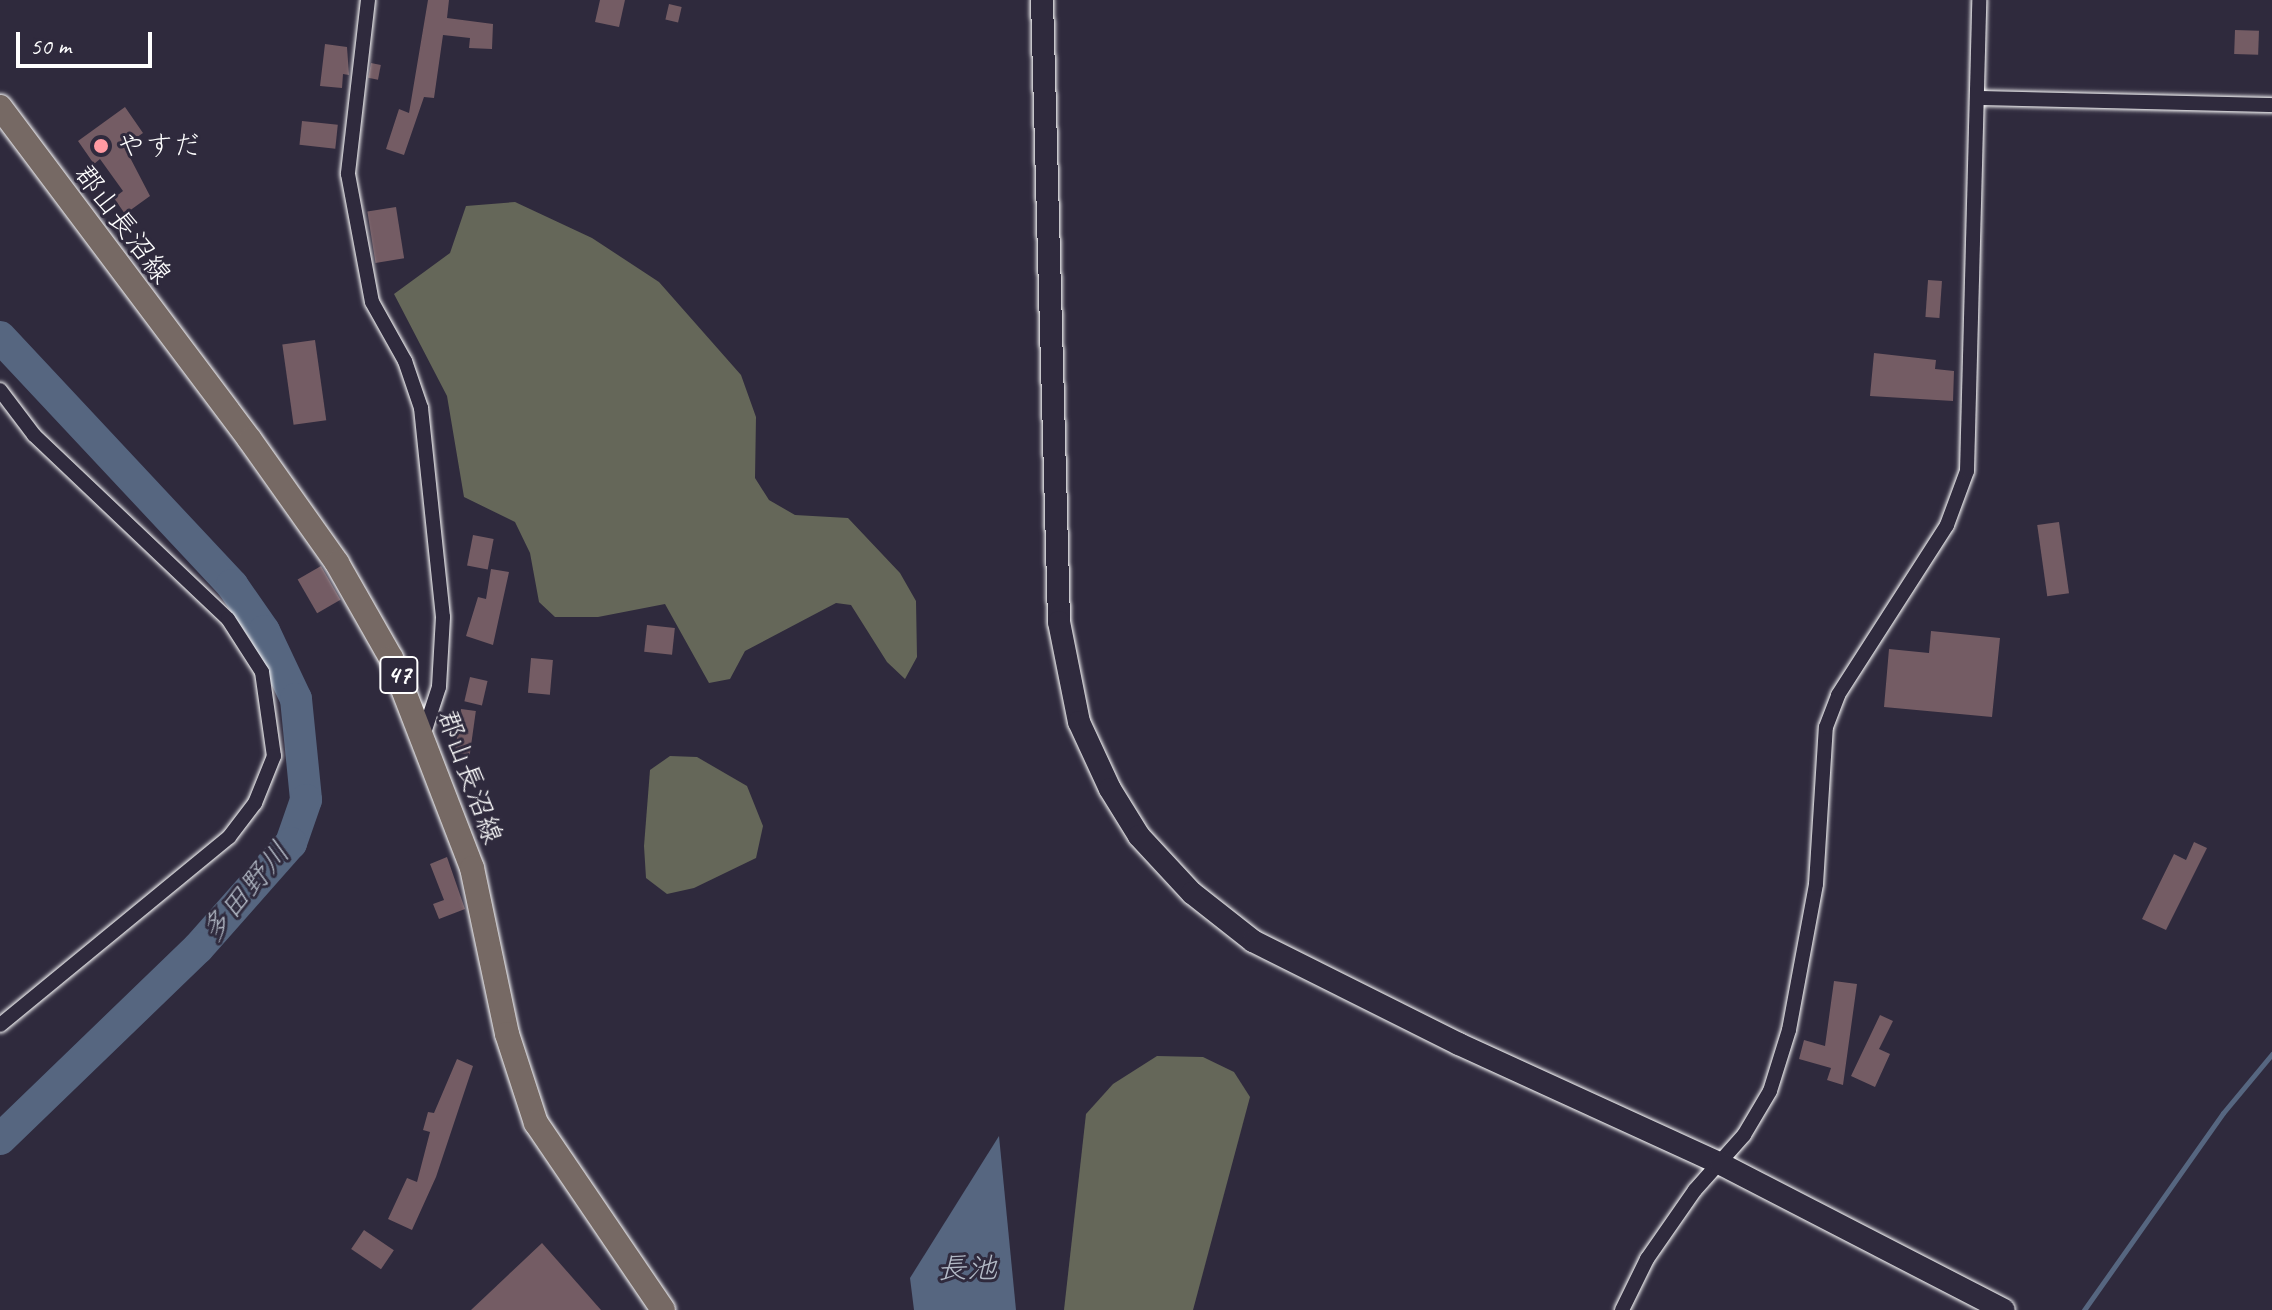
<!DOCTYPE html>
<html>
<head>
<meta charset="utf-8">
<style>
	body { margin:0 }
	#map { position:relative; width:2272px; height:1310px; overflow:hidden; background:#2f2a3d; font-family:Caveat,"Klee One",sans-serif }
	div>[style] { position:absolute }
	.green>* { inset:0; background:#656759 }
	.water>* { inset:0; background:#566680 }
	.stream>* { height:5px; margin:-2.5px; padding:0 2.5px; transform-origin:2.5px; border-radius:2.5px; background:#566680 }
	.river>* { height:32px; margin:-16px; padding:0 16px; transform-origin:16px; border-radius:16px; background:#566680 }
	.building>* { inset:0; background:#745c64; transform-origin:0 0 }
	.roads { filter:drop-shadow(0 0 2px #fff) drop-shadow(0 0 2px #fff) }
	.street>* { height:14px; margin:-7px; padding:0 7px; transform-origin:7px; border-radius:7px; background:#2f2a3d }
	.secondary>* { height:22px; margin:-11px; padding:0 11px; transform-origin:11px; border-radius:11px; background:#2f2a3d }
	.primary>* { height:24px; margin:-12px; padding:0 12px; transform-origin:12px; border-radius:12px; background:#766964 }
	.dots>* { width:22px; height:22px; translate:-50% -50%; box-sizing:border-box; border:4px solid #2f2a3d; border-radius:50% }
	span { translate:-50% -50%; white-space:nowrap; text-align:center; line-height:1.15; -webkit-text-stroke:6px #2f2a3d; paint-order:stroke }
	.shield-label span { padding:2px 6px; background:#2f2a3d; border:2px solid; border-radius:6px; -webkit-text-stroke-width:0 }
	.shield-label { font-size:26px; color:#fff; font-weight:700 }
	.poi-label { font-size:28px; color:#fff }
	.left { translate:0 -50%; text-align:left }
	.street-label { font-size:28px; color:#fff }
	.water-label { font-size:30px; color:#b3bac6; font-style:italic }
	.scale { position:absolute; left:16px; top:32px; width:136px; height:36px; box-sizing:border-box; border:4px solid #fff; border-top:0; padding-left:10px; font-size:24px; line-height:28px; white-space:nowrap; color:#fff; -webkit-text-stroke:6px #2f2a3d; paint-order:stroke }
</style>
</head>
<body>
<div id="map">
	<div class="green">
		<i style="clip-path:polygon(515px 202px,592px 238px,659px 282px,741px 375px,756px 417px,755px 478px,769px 500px,795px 515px,848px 518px,900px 573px,916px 601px,917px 657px,905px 679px,887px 662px,851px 605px,836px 603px,745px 651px,730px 679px,709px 683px,665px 604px,598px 617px,555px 617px,539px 602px,530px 553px,515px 522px,464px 497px,447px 396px,394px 294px,450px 253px,466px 206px)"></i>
		<i style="clip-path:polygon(670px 756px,697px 757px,747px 786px,763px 826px,756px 858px,694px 888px,667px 894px,646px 878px,644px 846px,650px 770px)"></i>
		<i style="clip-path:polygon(1157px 1056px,1203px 1057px,1234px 1072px,1250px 1097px,1193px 1310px,1064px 1310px,1086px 1114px,1113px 1084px)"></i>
	</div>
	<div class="water">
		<i style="clip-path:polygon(999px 1136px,1016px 1310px,914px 1310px,910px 1278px)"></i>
	</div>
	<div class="stream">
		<i style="left:2084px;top:1310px;width:241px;rotate:-54.8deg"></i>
		<i style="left:2223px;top:1113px;width:77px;rotate:-50.3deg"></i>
	</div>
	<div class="river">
		<i style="left:0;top:337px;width:340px;rotate:46.9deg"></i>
		<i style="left:232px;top:585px;width:56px;rotate:55.2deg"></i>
		<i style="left:264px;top:631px;width:75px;rotate:64.8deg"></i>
		<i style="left:296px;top:699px;width:101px;rotate:84.3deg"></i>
		<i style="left:306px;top:800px;width:46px;rotate:109.2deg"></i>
		<i style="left:291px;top:843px;width:140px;rotate:131.5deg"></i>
		<i style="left:198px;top:948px;width:275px;rotate:136deg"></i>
	</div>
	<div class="building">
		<i style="clip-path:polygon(428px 0,449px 0,447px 18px,493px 24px,492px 49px,469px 48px,470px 38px,443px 35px,434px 98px,424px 97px,404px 155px,386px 149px,399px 109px,409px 113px)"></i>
		<i style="clip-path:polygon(600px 0,625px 0,619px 27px,595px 22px)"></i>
		<i style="left:669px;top:4px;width:13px;height:16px;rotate:13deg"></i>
		<i style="left:2235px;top:30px;width:24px;height:24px;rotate:2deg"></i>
		<i style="clip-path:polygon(325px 44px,347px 47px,349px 75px,343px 74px,342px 88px,320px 86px)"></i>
		<i style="left:371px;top:63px;width:10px;height:15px;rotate:11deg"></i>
		<i style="clip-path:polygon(125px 107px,143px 133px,124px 146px,150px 196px,125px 214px,114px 198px,123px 191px,100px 159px,94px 164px,78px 141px)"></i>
		<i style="left:302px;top:121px;width:36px;height:24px;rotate:6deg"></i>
		<i style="left:396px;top:207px;width:52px;height:29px;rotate:81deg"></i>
		<i style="left:1928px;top:280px;width:14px;height:37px;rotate:4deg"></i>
		<i style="left:315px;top:340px;width:81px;height:33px;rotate:82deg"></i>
		<i style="clip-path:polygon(1874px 353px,1936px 360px,1935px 369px,1954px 371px,1953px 401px,1870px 396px)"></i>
		<i style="left:2059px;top:522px;width:72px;height:22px;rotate:82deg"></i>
		<i style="left:473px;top:535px;width:21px;height:31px;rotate:11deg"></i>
		<i style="left:321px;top:566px;width:39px;height:27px;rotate:60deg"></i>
		<i style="clip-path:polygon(491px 569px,509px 572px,493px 645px,466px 636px,478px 597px,486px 599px)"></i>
		<i style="left:647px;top:625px;width:28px;height:27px;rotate:6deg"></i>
		<i style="clip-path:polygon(1931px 631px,2000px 638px,1992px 717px,1884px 707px,1889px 649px,1929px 653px)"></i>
		<i style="left:531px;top:658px;width:22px;height:35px;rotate:5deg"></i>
		<i style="left:470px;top:677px;width:18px;height:25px;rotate:13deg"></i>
		<i style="left:461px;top:709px;width:15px;height:44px;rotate:8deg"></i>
		<i style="clip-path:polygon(2194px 842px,2207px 848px,2166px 930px,2142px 919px,2174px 854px,2186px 860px)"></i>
		<i style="clip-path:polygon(447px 857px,465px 909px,439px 919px,433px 904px,444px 900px,430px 864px)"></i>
		<i style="clip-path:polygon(1834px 981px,1857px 984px,1843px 1085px,1827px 1080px,1831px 1068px,1799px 1059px,1804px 1040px,1825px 1046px)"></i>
		<i style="clip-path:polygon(1880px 1015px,1893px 1021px,1879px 1049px,1890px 1054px,1875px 1087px,1851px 1076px)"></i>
		<i style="clip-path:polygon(457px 1059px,473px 1066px,436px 1177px,412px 1230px,388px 1219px,407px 1178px,417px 1182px,430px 1132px,423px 1130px,428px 1112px,434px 1113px)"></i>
		<i style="left:364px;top:1230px;width:36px;height:23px;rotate:34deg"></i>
		<i style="clip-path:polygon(542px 1243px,601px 1310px,471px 1310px)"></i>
	</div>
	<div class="roads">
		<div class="street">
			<i style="left:368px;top:0;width:175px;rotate:96.6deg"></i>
			<i style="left:348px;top:174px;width:130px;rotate:79.4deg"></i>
			<i style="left:372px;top:302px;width:68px;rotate:60.8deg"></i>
			<i style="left:405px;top:361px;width:50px;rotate:71.2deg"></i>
			<i style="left:421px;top:408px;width:210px;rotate:84deg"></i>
			<i style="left:443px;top:617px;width:70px;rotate:93.3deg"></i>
			<i style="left:439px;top:687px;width:48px;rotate:108.1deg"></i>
			<i style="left:1978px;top:98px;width:294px;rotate:1.4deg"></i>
			<i style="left:0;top:390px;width:56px;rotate:52.9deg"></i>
			<i style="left:34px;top:435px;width:267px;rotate:43.5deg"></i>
			<i style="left:228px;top:619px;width:63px;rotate:57.3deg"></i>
			<i style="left:262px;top:672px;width:85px;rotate:81.9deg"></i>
			<i style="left:274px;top:756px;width:51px;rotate:112deg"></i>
			<i style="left:255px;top:803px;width:43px;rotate:127.4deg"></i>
			<i style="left:229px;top:837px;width:296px;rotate:140.6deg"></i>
			<i style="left:1622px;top:1310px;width:57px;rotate:-63.9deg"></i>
			<i style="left:1647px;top:1259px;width:84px;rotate:-55.2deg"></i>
			<i style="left:1695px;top:1190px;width:74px;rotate:-48.3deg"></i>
			<i style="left:1744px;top:1135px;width:51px;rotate:-59.4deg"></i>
			<i style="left:1770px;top:1091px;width:64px;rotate:-72.7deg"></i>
			<i style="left:1789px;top:1030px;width:148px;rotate:-79.5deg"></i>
			<i style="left:1816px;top:884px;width:157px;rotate:-86.4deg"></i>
			<i style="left:1826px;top:727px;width:34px;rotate:-69deg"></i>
			<i style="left:1838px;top:695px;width:202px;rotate:-57.3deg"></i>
			<i style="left:1947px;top:525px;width:58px;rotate:-69.7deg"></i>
			<i style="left:1967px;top:471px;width:471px;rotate:-88.5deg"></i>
		</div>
		<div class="secondary">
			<i style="left:1042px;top:0;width:622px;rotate:88.43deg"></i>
			<i style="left:1059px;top:622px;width:102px;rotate:78.7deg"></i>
			<i style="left:1079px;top:722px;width:74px;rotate:65.2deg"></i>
			<i style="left:1110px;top:789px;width:55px;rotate:58.3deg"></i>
			<i style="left:1139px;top:836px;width:78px;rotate:47.1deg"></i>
			<i style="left:1192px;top:893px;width:78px;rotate:38.2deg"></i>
			<i style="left:1253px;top:941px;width:230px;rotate:26.6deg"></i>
			<i style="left:1459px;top:1044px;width:288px;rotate:24.6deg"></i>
			<i style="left:1721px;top:1164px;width:318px;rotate:27.3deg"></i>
		</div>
		<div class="primary">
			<i style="left:0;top:107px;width:416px;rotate:53.1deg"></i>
			<i style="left:250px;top:440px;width:151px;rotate:54.7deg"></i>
			<i style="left:337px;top:563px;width:109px;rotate:60.4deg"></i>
			<i style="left:391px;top:658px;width:225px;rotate:68.9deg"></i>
			<i style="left:472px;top:868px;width:170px;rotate:78.1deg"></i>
			<i style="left:507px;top:1034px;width:94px;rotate:72deg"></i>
			<i style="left:536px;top:1123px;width:226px;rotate:55.8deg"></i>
		</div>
	</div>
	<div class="dots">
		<i style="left:101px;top:146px;background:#ff9aa2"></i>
	</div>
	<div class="shield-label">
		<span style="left:399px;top:675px">47</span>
	</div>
	<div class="poi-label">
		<span class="left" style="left:117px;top:146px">やすだ</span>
	</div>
	<div class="street-label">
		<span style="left:123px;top:224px;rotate:53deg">郡山長沼線</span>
		<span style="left:470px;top:777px;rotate:70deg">郡山長沼線</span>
	</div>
	<div class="water-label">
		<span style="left:245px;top:892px;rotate:-50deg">多田野川</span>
		<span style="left:967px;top:1268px">長池</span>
	</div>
	<div class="scale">50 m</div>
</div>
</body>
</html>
